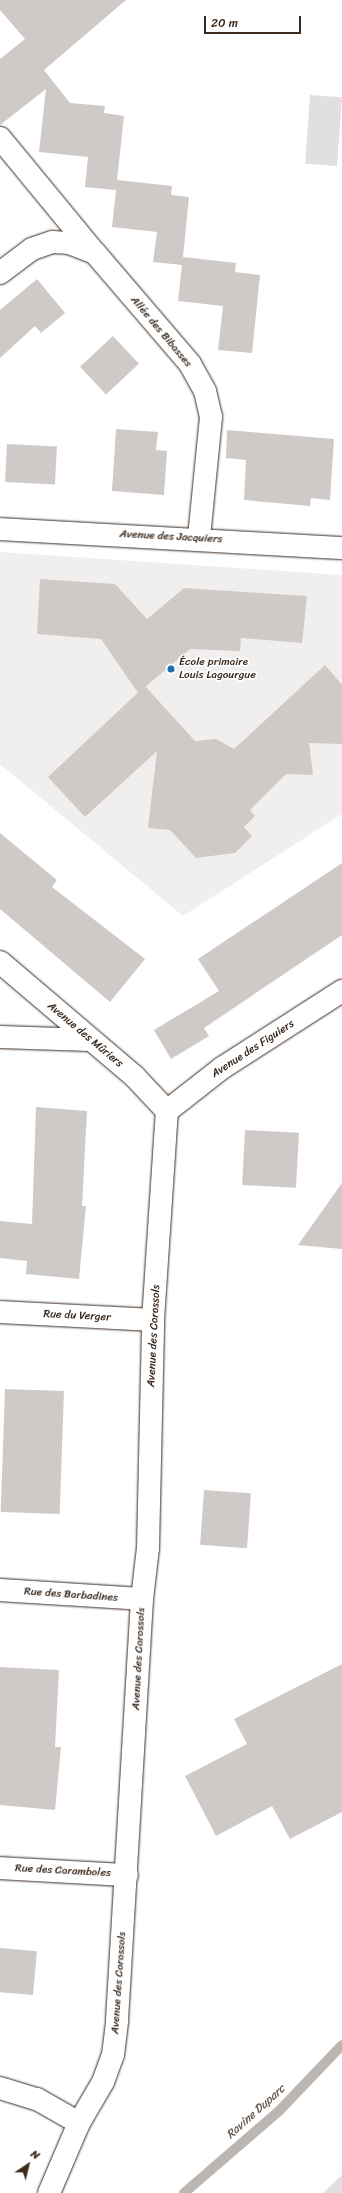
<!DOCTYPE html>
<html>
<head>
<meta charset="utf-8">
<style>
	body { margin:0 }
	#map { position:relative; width:342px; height:2193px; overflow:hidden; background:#fff; font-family:Sriracha,sans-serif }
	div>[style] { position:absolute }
	.built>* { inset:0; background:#f1efee }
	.green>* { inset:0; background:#e2e0de; transform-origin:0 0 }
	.stream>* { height:10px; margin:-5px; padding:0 5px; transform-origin:5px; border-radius:5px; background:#bcb6b3 }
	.building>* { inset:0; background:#cfcac7; transform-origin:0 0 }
	.roads { filter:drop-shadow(0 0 1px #3b2a1e) drop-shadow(0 0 1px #3b2a1e) }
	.minor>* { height:22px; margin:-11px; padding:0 11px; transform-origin:11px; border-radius:11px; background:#fff }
	.dots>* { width:11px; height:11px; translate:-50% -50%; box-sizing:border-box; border:2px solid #fff; border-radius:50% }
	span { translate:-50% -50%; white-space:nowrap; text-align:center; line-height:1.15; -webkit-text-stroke:3.5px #fff; paint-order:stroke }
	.street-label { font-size:11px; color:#3b2a1e }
	.poi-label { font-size:11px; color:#3b2a1e }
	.left { translate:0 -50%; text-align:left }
	.water-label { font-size:12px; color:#685b52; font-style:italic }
	.north { position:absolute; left:8px; top:2145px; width:40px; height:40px; -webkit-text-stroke:3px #fff; paint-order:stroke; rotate:35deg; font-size:11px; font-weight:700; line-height:16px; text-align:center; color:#3b2a1e }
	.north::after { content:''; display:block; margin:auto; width:14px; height:18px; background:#3b2a1e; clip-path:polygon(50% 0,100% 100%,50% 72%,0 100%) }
	.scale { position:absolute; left:204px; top:16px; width:97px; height:18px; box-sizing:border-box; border:2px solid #3b2a1e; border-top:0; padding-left:5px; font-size:12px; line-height:14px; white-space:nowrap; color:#3b2a1e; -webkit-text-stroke:3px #fff; paint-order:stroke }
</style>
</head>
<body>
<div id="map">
	<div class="built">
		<i style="clip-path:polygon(0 552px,342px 575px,342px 814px,183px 916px,0 764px)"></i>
	</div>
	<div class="green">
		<i style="left:310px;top:95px;width:32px;height:69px;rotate:4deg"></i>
		<i style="clip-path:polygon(342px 2175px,342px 2193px,323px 2193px)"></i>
	</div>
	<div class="stream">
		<i style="left:184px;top:2193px;width:125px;rotate:-40.8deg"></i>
		<i style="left:279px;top:2111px;width:91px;rotate:-46.3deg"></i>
	</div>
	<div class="building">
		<i style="clip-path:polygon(0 0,126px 0,44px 70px,70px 103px,105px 106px,104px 113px,124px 116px,117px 180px,172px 186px,171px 195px,189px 197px,183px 257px,236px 263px,235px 272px,260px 275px,252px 353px,218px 350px,223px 306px,178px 301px,182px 265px,153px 262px,157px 232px,112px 227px,116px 190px,85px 187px,88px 157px,39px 152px,46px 89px,0 125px,0 59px,25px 39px,0 10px)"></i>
		<i style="clip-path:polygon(37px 279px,65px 313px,41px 333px,35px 326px,0 358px,0 310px)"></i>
		<i style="left:113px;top:336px;width:38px;height:45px;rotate:47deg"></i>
		<i style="clip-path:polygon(116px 429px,158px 432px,156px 450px,167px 451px,164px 495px,112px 491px)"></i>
		<i style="clip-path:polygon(227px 430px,334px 439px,330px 500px,311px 498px,310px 506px,244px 500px,246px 460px,226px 458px)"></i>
		<i style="left:7px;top:444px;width:50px;height:38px;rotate:3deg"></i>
		<i style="clip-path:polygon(40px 579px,115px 584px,147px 619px,184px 588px,307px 596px,302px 643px,241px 638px,240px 651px,190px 649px,138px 693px,101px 639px,37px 634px)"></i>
		<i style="clip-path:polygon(325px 665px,342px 685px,342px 744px,309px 743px,313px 775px,286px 774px,250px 810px,255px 816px,244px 827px,252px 836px,235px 853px,196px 858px,170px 830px,148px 828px,157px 751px,85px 817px,48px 777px,145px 686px,195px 741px,216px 739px,234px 749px)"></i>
		<i style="clip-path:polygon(0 833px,57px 880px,52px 887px,145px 959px,110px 1002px,0 909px)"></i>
		<i style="clip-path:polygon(342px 863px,342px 935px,204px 1028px,209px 1036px,171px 1059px,154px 1030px,219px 991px,198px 959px)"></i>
		<i style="clip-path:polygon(36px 1107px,87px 1111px,82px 1206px,86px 1206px,79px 1279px,26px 1274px,27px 1261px,0 1258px,0 1221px,32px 1224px)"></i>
		<i style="left:245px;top:1130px;width:54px;height:55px;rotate:3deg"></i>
		<i style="clip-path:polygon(342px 1183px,342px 1249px,298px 1245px)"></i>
		<i style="left:5px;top:1389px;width:59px;height:123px;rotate:2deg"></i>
		<i style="left:204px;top:1490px;width:47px;height:55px;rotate:4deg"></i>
		<i style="clip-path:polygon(342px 1664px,342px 1812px,290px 1839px,272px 1806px,216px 1836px,185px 1776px,247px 1744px,234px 1719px)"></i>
		<i style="clip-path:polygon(0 1667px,59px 1670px,55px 1747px,61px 1747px,55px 1810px,0 1805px)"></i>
		<i style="left:0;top:1948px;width:37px;height:44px;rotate:5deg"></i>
	</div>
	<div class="roads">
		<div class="minor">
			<i style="left:0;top:138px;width:146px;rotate:50.5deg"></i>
			<i style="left:0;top:273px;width:40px;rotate:-37deg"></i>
			<i style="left:32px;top:249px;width:21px;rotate:-19deg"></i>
			<i style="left:52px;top:242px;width:17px;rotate:3deg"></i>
			<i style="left:69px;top:243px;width:28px;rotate:21deg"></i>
			<i style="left:95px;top:253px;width:146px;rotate:49.4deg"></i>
			<i style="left:190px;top:364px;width:31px;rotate:61deg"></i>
			<i style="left:205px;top:391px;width:27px;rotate:77deg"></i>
			<i style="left:211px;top:417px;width:122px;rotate:95.7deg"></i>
			<i style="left:0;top:529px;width:343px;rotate:3.2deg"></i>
			<i style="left:0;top:962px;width:177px;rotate:40.4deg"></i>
			<i style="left:135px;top:1077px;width:47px;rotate:46.7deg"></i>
			<i style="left:0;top:1037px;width:90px;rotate:1.9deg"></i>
			<i style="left:167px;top:1111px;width:70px;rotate:-38deg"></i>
			<i style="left:222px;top:1068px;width:143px;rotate:-32.7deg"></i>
			<i style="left:0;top:1312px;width:153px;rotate:3deg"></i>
			<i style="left:0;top:1590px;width:142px;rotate:3.6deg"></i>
			<i style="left:0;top:1868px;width:127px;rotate:3.2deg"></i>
			<i style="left:0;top:2088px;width:39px;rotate:17deg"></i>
			<i style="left:37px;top:2099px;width:48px;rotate:29.7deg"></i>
			<i style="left:49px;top:2193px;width:76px;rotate:-66.8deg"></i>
			<i style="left:79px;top:2123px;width:48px;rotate:-59.7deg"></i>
			<i style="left:103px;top:2082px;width:29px;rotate:-70deg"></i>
			<i style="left:113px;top:2055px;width:35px;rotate:-83deg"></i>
			<i style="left:117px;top:2020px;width:422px;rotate:-86.6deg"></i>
			<i style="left:142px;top:1599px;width:51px;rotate:-83.3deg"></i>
			<i style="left:148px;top:1548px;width:228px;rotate:-88.7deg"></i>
			<i style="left:153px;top:1320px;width:209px;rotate:-86.2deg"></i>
		</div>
	</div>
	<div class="dots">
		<i style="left:171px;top:669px;background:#1f6fb2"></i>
	</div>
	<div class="street-label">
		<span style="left:161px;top:332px;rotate:50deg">Allée des Bibasses</span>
		<span style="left:171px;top:537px;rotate:3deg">Avenue des Jacquiers</span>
		<span style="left:85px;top:1035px;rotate:40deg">Avenue des Mûriers</span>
		<span style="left:253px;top:1049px;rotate:-33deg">Avenue des Figuiers</span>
		<span style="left:77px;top:1316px;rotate:3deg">Rue du Verger</span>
		<span style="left:154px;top:1336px;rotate:-87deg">Avenue des Corossols</span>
		<span style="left:71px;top:1595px;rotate:4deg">Rue des Barbadines</span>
		<span style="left:139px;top:1659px;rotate:-87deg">Avenue des Corossols</span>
		<span style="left:63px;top:1871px;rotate:3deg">Rue des Caramboles</span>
		<span style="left:119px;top:1983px;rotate:-86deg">Avenue des Corossols</span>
	</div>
	<div class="poi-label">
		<span class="left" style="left:179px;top:669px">École primaire<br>Louis Lagourgue</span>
	</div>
	<div class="water-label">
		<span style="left:256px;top:2112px;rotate:-42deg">Ravine Duparc</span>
	</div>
	<div class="north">N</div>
	<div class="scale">20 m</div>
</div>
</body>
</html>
